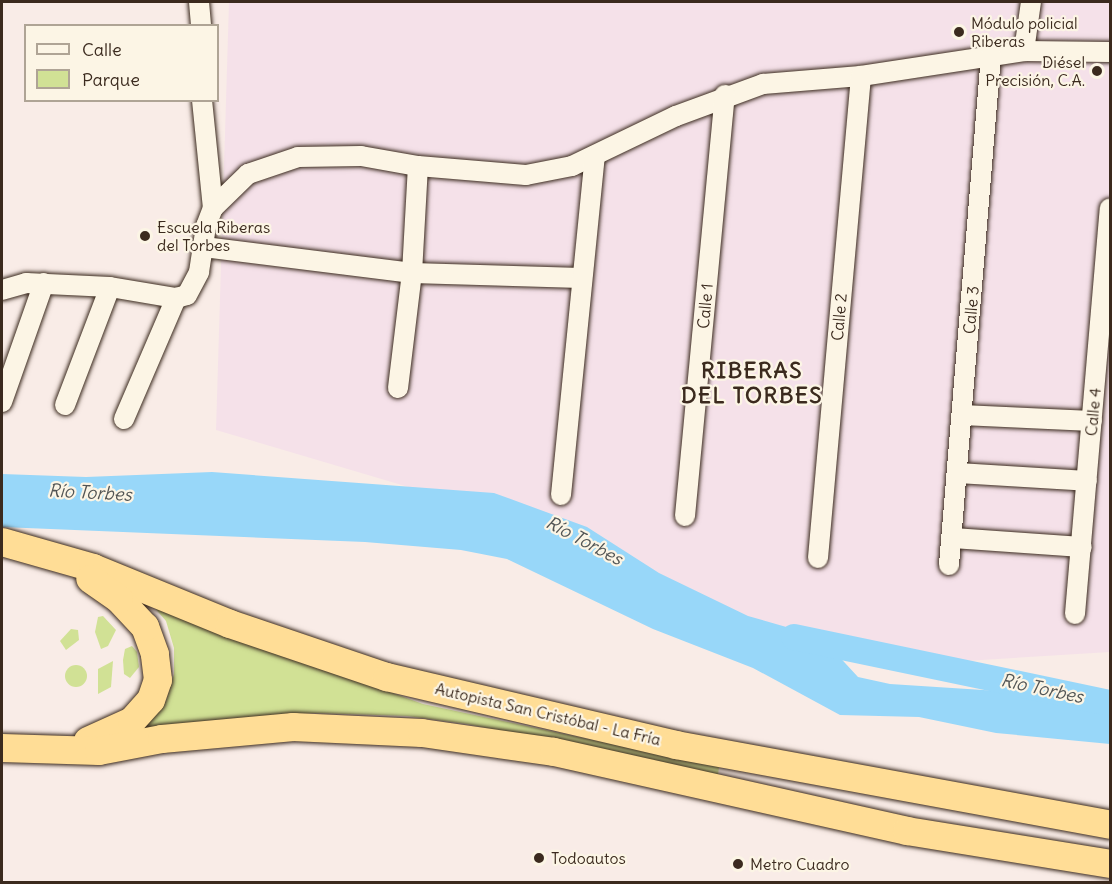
<!DOCTYPE html>
<html>
<head>
<meta charset="utf-8">
<style>
	body { margin:0 }
	#map { position:relative; width:1112px; height:884px; overflow:hidden; background:#f9ece7; font-family:Delius,sans-serif }
	div>[style] { position:absolute }
	.built>* { inset:0; background:#f5e1e9 }
	.green>* { inset:0; background:#d1e195 }
	.round { border-radius:50% }
	.water>* { inset:0; background:#98d7f9 }
	.river>* { height:26px; margin:-13px; padding:0 13px; transform-origin:13px; border-radius:13px; background:#98d7f9 }
	.roads { filter:drop-shadow(0 0 2px #3b2a1e) drop-shadow(0 0 2px #3b2a1e) }
	.minor>* { height:20px; margin:-10px; padding:0 10px; transform-origin:10px; border-radius:10px; background:#fcf5e5 }
	.highway>* { height:28px; margin:-14px; padding:0 14px; transform-origin:14px; border-radius:14px; background:#ffdd96 }
	.dots>* { width:16px; height:16px; translate:-50% -50%; box-sizing:border-box; border:3px solid #fcf5e5; border-radius:50% }
	span { translate:-50% -50%; white-space:nowrap; text-align:center; line-height:1.15; -webkit-text-stroke:4.5px #fcf5e5; paint-order:stroke }
	.poi-label { font-size:16px; color:#3b2a1e }
	.left { translate:0 -50%; text-align:left }
	.right { translate:-100% -50%; text-align:right }
	.street-label { font-size:16px; color:#3b2a1e }
	.water-label { font-size:18px; color:#525555; font-style:italic }
	.district-label { font-size:22px; color:#3b2a1e; font-weight:700; letter-spacing:1.5px }
	.frame { position:absolute; inset:0; border:3px solid #3b2a1e; pointer-events:none }
	.legend { position:absolute; left:24px; top:24px; width:195px; height:78px; box-sizing:border-box; background:#fcf5e5; border:2px solid #afa495; margin:0; padding:8px 10px; list-style:none; font-size:18px; color:#3b2a1e }
	.legend li { display:flex; align-items:center; gap:12px; height:30px }
	.legend b { width:30px; border:2px solid #afa495 }
</style>
</head>
<body>
<div id="map">
	<div class="built">
		<i style="clip-path:polygon(229px 2px,1110px 2px,1110px 652px,884px 666px,786px 635px,557px 531px,216px 430px)"></i>
	</div>
	<div class="green">
		<i style="clip-path:polygon(153px 606px,423px 704px,719px 767px,718px 775px,467px 724px,407px 716px,314px 713px,243px 718px,135px 733px,166px 701px,174px 674px,174px 648px,166px 621px)"></i>
		<i style="clip-path:polygon(103px 616px,116px 630px,108px 646px,101px 649px,95px 632px,98px 617px)"></i>
		<i style="clip-path:polygon(71px 629px,78px 630px,79px 640px,66px 650px,60px 641px)"></i>
		<i style="clip-path:polygon(132px 646px,137px 652px,139px 667px,130px 678px,124px 674px,123px 660px,125px 649px)"></i>
		<i style="clip-path:polygon(113px 661px,111px 687px,98px 694px,98px 669px)"></i>
		<i class="round" style="left:65px;top:665px;width:22px;height:22px"></i>
	</div>
	<div class="water">
		<i style="clip-path:polygon(212px 472px,494px 493px,587px 527px,659px 573px,748px 616px,821px 637px,858px 677px,890px 684px,1110px 698px,1110px 744px,996px 733px,919px 717px,840px 715px,753px 668px,653px 629px,507px 559px,461px 550px,365px 542px,2px 527px,2px 474px,86px 477px)"></i>
	</div>
	<div class="river">
		<i style="left:794px;top:637px;width:323px;rotate:11.8deg"></i>
	</div>
	<div class="roads">
		<div class="minor">
			<i style="left:199px;top:2px;width:24px;rotate:85deg"></i>
			<i style="left:1024px;top:51px;width:49px;rotate:-81.9deg"></i>
			<i style="left:202px;top:100px;width:109px;rotate:84.2deg"></i>
			<i style="left:204px;top:247px;width:210px;rotate:7.1deg"></i>
			<i style="left:412px;top:273px;width:169px;rotate:1.7deg"></i>
			<i style="left:2px;top:290px;width:25px;rotate:-16deg"></i>
			<i style="left:26px;top:283px;width:84px;rotate:2.7deg"></i>
			<i style="left:110px;top:287px;width:67px;rotate:9.5deg"></i>
			<i style="left:176px;top:298px;width:11px;rotate:-15deg"></i>
			<i style="left:187px;top:295px;width:26px;rotate:-62deg"></i>
			<i style="left:199px;top:272px;width:47px;rotate:-81.3deg"></i>
			<i style="left:206px;top:226px;width:19px;rotate:-69deg"></i>
			<i style="left:213px;top:208px;width:49px;rotate:-44.2deg"></i>
			<i style="left:248px;top:174px;width:53px;rotate:-18.8deg"></i>
			<i style="left:298px;top:157px;width:63px;rotate:-0.9deg"></i>
			<i style="left:361px;top:156px;width:58px;rotate:10deg"></i>
			<i style="left:418px;top:166px;width:108px;rotate:4.8deg"></i>
			<i style="left:526px;top:175px;width:47px;rotate:-11.1deg"></i>
			<i style="left:572px;top:166px;width:115px;rotate:-25.7deg"></i>
			<i style="left:676px;top:116px;width:93px;rotate:-20.2deg"></i>
			<i style="left:763px;top:84px;width:98px;rotate:-4.7deg"></i>
			<i style="left:861px;top:76px;width:165px;rotate:-8.7deg"></i>
			<i style="left:1024px;top:51px;width:86px;rotate:0.7deg"></i>
			<i style="left:398px;top:388px;width:116px;rotate:-83.1deg"></i>
			<i style="left:412px;top:273px;width:107px;rotate:-86.8deg"></i>
			<i style="left:2px;top:402px;width:126px;rotate:-70.6deg"></i>
			<i style="left:65px;top:405px;width:126px;rotate:-69.1deg"></i>
			<i style="left:962px;top:415px;width:130px;rotate:2.6deg"></i>
			<i style="left:124px;top:419px;width:132px;rotate:-66.7deg"></i>
			<i style="left:958px;top:473px;width:129px;rotate:3.5deg"></i>
			<i style="left:561px;top:495px;width:341px;rotate:-84.3deg"></i>
			<i style="left:685px;top:516px;width:423px;rotate:-84.6deg"></i>
			<i style="left:953px;top:538px;width:129px;rotate:4deg"></i>
			<i style="left:818px;top:558px;width:484px;rotate:-84.9deg"></i>
			<i style="left:949px;top:565px;width:512px;rotate:-85.29deg"></i>
			<i style="left:1075px;top:614px;width:407px;rotate:-85.1deg"></i>
		</div>
		<div class="highway">
			<i style="left:2px;top:542px;width:95px;rotate:15.9deg"></i>
			<i style="left:93px;top:568px;width:148px;rotate:22.2deg"></i>
			<i style="left:230px;top:624px;width:166px;rotate:18.7deg"></i>
			<i style="left:387px;top:677px;width:297px;rotate:13.2deg"></i>
			<i style="left:676px;top:745px;width:441px;rotate:10.4deg"></i>
			<i style="left:88px;top:741px;width:48px;rotate:-24.4deg"></i>
			<i style="left:132px;top:721px;width:28px;rotate:-48deg"></i>
			<i style="left:151px;top:700px;width:21px;rotate:-71deg"></i>
			<i style="left:158px;top:680px;width:26px;rotate:-97deg"></i>
			<i style="left:155px;top:654px;width:29px;rotate:-110deg"></i>
			<i style="left:145px;top:627px;width:38px;rotate:-133deg"></i>
			<i style="left:119px;top:599px;width:35px;rotate:-145deg"></i>
			<i style="left:2px;top:748px;width:97px;rotate:1.8deg"></i>
			<i style="left:99px;top:751px;width:64px;rotate:-10.8deg"></i>
			<i style="left:162px;top:739px;width:132px;rotate:-5.2deg"></i>
			<i style="left:293px;top:727px;width:129px;rotate:2.7deg"></i>
			<i style="left:422px;top:733px;width:133px;rotate:8.2deg"></i>
			<i style="left:554px;top:752px;width:362px;rotate:12.6deg"></i>
			<i style="left:907px;top:831px;width:206px;rotate:9.2deg"></i>
		</div>
	</div>
	<div class="dots">
		<i style="left:959px;top:32px;background:#3b2a1e"></i>
		<i style="left:1097px;top:71px;background:#3b2a1e"></i>
		<i style="left:145px;top:236px;background:#3b2a1e"></i>
		<i style="left:539px;top:858px;background:#3b2a1e"></i>
		<i style="left:738px;top:864px;background:#3b2a1e"></i>
	</div>
	<div class="poi-label">
		<span class="left" style="left:971px;top:32px">Módulo policial<br>Riberas</span>
		<span class="right" style="left:1085px;top:71px">Diésel<br>Precisión, C.A.</span>
		<span class="left" style="left:157px;top:236px">Escuela Riberas<br>del Torbes</span>
		<span class="left" style="left:551px;top:858px">Todoautos</span>
		<span class="left" style="left:750px;top:864px">Metro Cuadro</span>
	</div>
	<div class="street-label">
		<span style="left:705px;top:306px;rotate:-85deg">Calle 1</span>
		<span style="left:971px;top:310px;rotate:-85deg">Calle 3</span>
		<span style="left:839px;top:317px;rotate:-85deg">Calle 2</span>
		<span style="left:1093px;top:412px;rotate:-85deg">Calle 4</span>
		<span style="left:548px;top:714px;rotate:13deg">Autopista San Cristóbal - La Fría</span>
	</div>
	<div class="water-label">
		<span style="left:90px;top:493px;rotate:3deg">Río Torbes</span>
		<span style="left:584px;top:541px;rotate:28deg">Río Torbes</span>
		<span style="left:1042px;top:689px;rotate:12deg">Río Torbes</span>
	</div>
	<div class="district-label">
		<span style="left:752px;top:383px">RIBERAS<br>DEL TORBES</span>
	</div>
	<div class="frame"></div>
	<ul class="legend">
	<li><b style="height:8px;background:#fcf5e5"></b>Calle</li>
	<li><b style="height:16px;background:#d1e195"></b>Parque</li>
	</ul>
</div>
</body>
</html>
